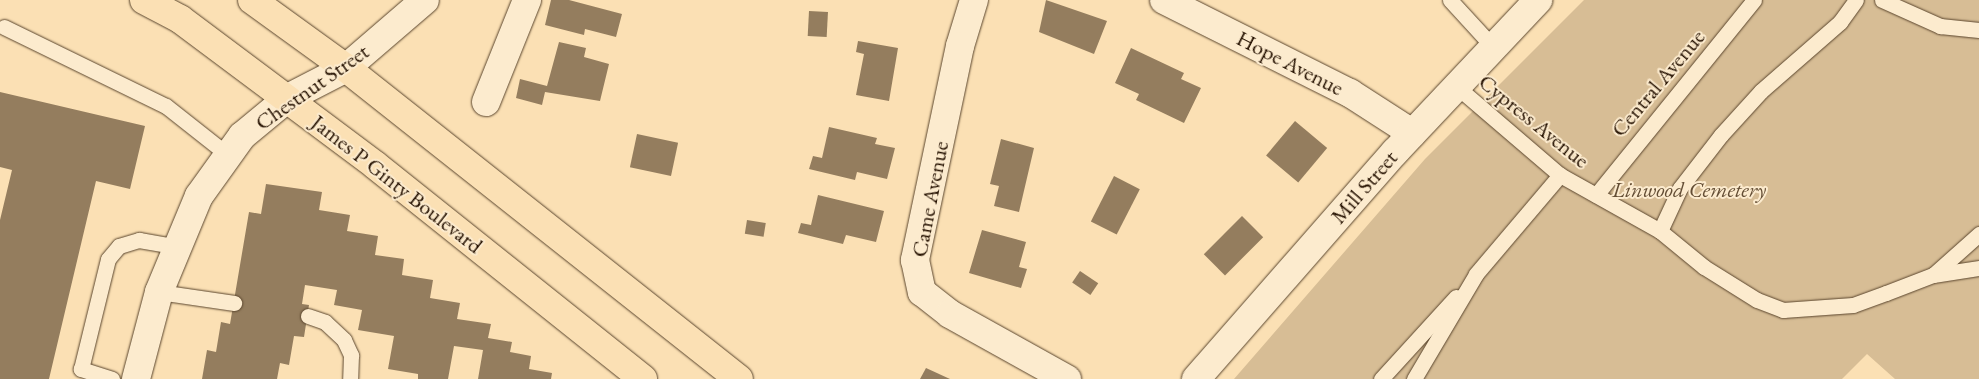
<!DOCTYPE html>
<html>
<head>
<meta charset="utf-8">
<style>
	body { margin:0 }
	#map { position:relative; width:1979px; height:379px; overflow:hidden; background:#fbe0b4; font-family:"EB Garamond",serif }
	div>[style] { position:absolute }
	.green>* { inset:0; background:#d7bd95 }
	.building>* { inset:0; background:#947d5e; transform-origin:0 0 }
	.roads { filter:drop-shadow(0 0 1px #5a452d) drop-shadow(0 0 1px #5a452d) }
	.service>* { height:15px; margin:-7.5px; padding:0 7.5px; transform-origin:7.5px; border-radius:7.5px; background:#fcebce }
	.minor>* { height:28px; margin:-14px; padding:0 14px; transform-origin:14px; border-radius:14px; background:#fcebce }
	.secondary>* { height:28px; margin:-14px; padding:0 14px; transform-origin:14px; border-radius:14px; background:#fcebce }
	.primary>* { height:28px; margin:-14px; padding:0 14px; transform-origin:14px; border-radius:14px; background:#fbe0b4 }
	span { translate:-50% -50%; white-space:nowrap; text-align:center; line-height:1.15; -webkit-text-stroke:4px #fcebce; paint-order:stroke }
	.street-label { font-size:22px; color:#251100 }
	.park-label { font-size:22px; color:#634d34; font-style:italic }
</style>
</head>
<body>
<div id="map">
	<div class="green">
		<i style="clip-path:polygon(1584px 0,1979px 0,1979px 379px,1895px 379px,1867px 354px,1842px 379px,1234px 379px,1425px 159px)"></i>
	</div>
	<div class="building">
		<i style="clip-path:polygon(551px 0,569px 0,622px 14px,616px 37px,585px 29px,584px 35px,545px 25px)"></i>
		<i style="clip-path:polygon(1046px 0,1107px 21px,1094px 54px,1039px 32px)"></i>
		<i style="left:809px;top:11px;width:19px;height:25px;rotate:3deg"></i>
		<i style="clip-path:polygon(858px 41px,898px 48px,889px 101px,856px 95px,864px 54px,856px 52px)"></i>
		<i style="clip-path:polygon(559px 42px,586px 48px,584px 57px,609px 64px,600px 101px,545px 92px,542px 105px,516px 98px,520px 79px,547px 86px)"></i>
		<i style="clip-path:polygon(1131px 48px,1184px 73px,1181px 79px,1201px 88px,1184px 123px,1136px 100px,1139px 94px,1115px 83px)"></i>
		<i style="clip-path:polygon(0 92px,145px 126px,130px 189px,96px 181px,49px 379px,0 379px,0 220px,12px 170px,0 167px)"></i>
		<i style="left:1295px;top:121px;width:42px;height:45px;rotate:40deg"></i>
		<i style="clip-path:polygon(829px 127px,877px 138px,875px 144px,895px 148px,887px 179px,857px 172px,855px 180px,809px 169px,813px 156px,822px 158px)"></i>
		<i style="left:637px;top:134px;width:42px;height:34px;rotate:12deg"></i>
		<i style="clip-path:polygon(1001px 139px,1034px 148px,1019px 212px,994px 206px,999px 186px,990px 184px)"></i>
		<i style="left:1114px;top:176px;width:29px;height:51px;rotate:27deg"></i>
		<i style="clip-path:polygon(266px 184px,322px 192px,319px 210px,350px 215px,347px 231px,378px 236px,375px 255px,404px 259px,402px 275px,433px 280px,430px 298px,460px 303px,457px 319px,491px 324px,488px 338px,512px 342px,510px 352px,531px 356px,529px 369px,552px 373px,551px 379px,478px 379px,483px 350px,454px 346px,448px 379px,418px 379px,418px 374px,388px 369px,394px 336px,358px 330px,362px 310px,334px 305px,337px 290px,305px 285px,302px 304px,309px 305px,304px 337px,294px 336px,289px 365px,280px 363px,277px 379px,202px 379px,207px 350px,216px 352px,221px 322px,230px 324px,249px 212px,261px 214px)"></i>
		<i style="clip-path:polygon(818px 195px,884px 211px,876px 242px,846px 235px,843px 244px,798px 233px,801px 223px,811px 225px)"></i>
		<i style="left:1242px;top:216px;width:30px;height:54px;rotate:45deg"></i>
		<i style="left:747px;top:220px;width:19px;height:14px;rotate:9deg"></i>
		<i style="clip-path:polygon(982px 230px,1026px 242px,1019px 267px,1027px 269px,1021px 288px,969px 273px)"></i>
		<i style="left:1080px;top:271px;width:22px;height:14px;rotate:34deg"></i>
		<i style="clip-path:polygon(926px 368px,950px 379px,920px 379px)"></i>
	</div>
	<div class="roads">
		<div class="service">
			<i style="left:1450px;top:0;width:64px;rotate:47.5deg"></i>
			<i style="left:1882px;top:0;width:64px;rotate:24.1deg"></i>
			<i style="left:1940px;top:26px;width:39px;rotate:6deg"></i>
			<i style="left:4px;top:27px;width:180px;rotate:26deg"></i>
			<i style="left:166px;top:106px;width:79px;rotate:38.3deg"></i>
			<i style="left:1456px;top:86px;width:137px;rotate:40.6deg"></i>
			<i style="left:1560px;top:175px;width:115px;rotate:29.2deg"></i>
			<i style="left:1660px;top:231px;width:57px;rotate:39.3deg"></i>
			<i style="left:1704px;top:267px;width:62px;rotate:31.9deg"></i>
			<i style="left:1757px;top:300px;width:28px;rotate:21deg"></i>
			<i style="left:1783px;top:310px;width:70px;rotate:-4.1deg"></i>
			<i style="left:1853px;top:305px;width:35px;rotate:-20deg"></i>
			<i style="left:1886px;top:293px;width:50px;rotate:-21deg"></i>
			<i style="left:1933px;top:275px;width:62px;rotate:-41.7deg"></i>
			<i style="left:1596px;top:195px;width:251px;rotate:-51deg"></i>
			<i style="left:1660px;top:231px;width:47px;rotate:-65.1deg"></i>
			<i style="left:1680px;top:188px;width:67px;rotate:-52.3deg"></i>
			<i style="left:1721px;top:135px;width:59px;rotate:-47.7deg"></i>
			<i style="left:1761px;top:91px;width:105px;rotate:-41.1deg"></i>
			<i style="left:1840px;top:22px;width:27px;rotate:-54deg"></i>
			<i style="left:1933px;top:275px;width:47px;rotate:-8.7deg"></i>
			<i style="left:159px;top:292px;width:76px;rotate:8.3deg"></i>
			<i style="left:308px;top:316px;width:18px;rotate:19deg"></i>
			<i style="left:325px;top:322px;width:26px;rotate:43deg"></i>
			<i style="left:344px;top:340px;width:17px;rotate:65deg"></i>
			<i style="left:351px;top:355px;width:24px;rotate:92deg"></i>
			<i style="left:112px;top:379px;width:33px;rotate:-162deg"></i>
			<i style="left:81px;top:369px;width:113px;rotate:-76.2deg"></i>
			<i style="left:108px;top:259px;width:17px;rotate:-50deg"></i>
			<i style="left:119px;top:246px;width:21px;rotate:-17deg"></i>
			<i style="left:139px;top:240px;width:40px;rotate:10deg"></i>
			<i style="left:1381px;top:379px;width:111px;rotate:-47.6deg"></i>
			<i style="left:1414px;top:379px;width:122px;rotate:-59.4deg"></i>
			<i style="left:1476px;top:274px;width:130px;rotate:-49.7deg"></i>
		</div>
		<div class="minor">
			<i style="left:974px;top:0;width:48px;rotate:106.9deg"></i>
			<i style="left:960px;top:46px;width:219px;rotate:101.9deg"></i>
			<i style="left:915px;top:260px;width:33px;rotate:78deg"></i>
			<i style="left:922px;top:292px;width:36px;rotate:38deg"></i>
			<i style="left:950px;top:314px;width:134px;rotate:29.1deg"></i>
			<i style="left:1164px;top:0;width:208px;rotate:26.6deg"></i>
			<i style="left:1350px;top:93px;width:74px;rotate:32.8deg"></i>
			<i style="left:486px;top:102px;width:110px;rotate:-68.1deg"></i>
			<i style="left:136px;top:379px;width:90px;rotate:-75.2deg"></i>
			<i style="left:159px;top:292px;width:104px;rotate:-67.4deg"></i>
			<i style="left:199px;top:196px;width:74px;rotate:-54.4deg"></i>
			<i style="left:242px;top:136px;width:60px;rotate:-39.6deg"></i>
			<i style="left:288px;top:98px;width:65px;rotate:-27.3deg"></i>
			<i style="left:346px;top:68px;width:104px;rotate:-40.7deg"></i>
		</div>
		<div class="secondary">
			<i style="left:1196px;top:379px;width:302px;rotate:-48.8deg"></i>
			<i style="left:1395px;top:152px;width:209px;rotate:-46.7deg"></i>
		</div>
		<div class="primary">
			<i style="left:144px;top:0;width:41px;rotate:27.8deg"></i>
			<i style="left:180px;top:19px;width:244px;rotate:36.8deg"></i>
			<i style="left:375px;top:165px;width:343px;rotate:38.6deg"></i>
			<i style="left:252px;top:0;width:116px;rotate:35.9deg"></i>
			<i style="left:346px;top:68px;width:501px;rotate:38.36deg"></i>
		</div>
	</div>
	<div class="street-label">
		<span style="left:1290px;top:63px;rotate:27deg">Hope Avenue</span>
		<span style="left:1658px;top:83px;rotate:-50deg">Central Avenue</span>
		<span style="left:312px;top:87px;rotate:-35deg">Chestnut Street</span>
		<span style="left:1534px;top:121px;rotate:39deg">Cypress Avenue</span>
		<span style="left:397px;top:184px;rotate:38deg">James P Ginty Boulevard</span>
		<span style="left:1364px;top:187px;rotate:-49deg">Mill Street</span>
		<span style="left:930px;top:199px;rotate:-79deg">Came Avenue</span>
	</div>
	<div class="park-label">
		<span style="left:1689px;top:190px">Linwood Cemetery</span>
	</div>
</div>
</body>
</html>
